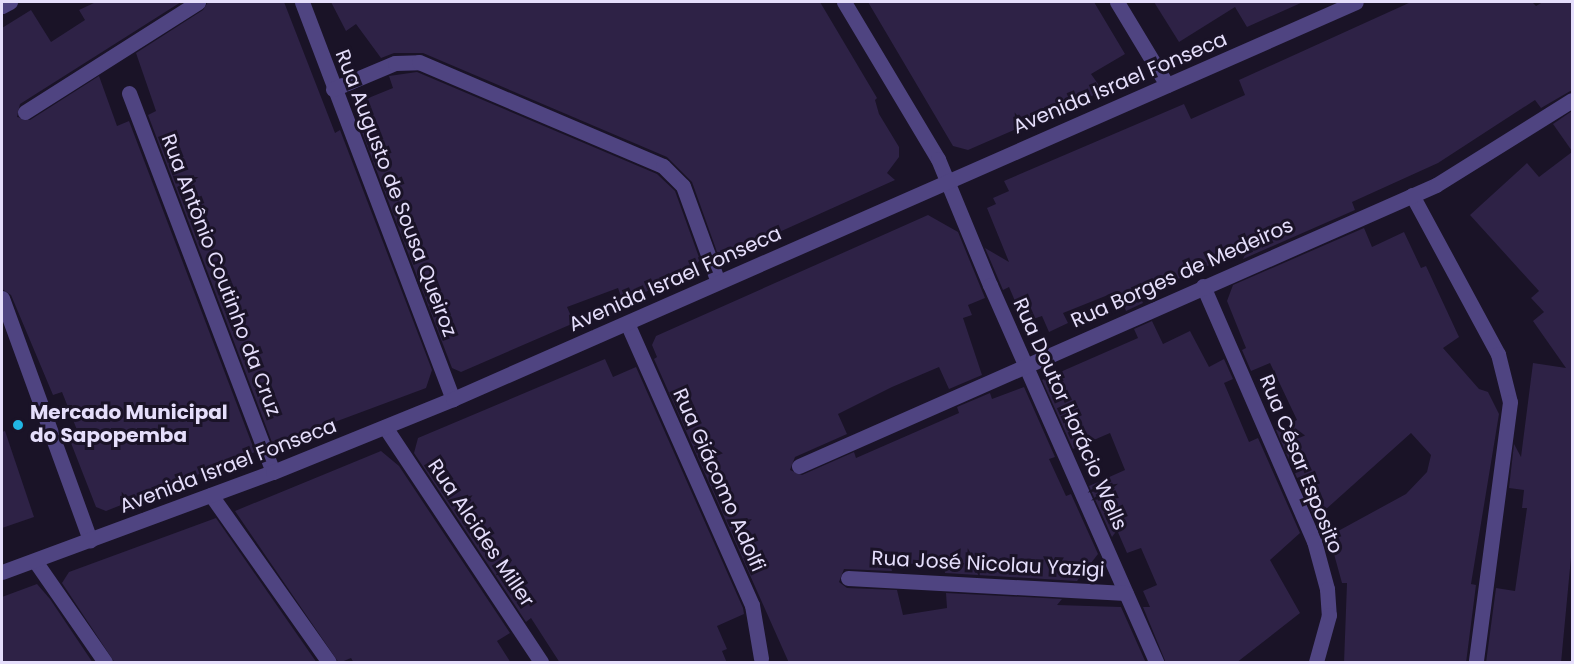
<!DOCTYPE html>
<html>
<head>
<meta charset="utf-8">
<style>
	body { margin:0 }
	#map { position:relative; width:1574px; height:664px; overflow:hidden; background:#1a1327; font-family:Poppins,sans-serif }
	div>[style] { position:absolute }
	.building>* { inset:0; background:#2e2246 }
	.minor>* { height:15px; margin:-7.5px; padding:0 7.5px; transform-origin:7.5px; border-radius:7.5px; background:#4f4481 }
	.dots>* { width:16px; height:16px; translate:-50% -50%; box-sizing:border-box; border:3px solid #1a1327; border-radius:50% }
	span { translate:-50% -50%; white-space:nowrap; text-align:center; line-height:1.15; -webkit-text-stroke:6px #1a1327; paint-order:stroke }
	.street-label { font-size:20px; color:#e5defb }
	.poi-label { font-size:20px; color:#e5defb; font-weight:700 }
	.left { translate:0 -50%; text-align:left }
	.frame { position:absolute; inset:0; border:3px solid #e5defb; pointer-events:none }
</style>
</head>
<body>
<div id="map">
	<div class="building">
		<i style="clip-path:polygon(96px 2px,181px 2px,20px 104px,17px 117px,30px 120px,99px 76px,117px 126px,129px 121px,255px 452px,106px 511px,96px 507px,71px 443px,78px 440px,77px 430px,62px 392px,53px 395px,11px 295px,2px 289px,2px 28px,31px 10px,51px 42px,85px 20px,79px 10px)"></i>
		<i style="clip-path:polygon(208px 2px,284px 2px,335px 133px,340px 130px,432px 370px,426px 388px,273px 445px,148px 115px,156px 111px,136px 53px,203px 10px)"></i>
		<i style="clip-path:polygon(331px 2px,820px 2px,877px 98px,875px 100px,879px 114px,899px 147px,899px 157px,887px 173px,895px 180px,726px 256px,717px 252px,692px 182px,667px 157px,423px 53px,394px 53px,381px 58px,356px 24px,346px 31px)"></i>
		<i style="clip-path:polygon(868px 2px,1094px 2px,1125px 54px,1091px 74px,1103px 91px,968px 150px,953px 146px)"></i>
		<i style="clip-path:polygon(1154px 2px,1303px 2px,1247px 27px,1235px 7px,1179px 42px)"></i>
		<i style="clip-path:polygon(1411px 2px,1532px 2px,1536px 6px,1543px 2px,1572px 2px,1572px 90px,1541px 108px,1535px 100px,1438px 163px,1352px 202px,1355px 210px,1243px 259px,1248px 248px,1196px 271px,1140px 296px,1143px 303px,1126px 311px,1118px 291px,1063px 313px,1068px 323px,1049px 332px,1042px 316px,1024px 322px,1009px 287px,1003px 290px,985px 248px,1009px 262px,987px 208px,996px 204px,993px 198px,1009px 191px,1004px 181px,1184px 104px,1191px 119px,1245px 95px,1239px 80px)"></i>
		<i style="clip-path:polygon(417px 72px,657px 174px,675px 191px,700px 260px,688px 273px,623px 302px,618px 288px,567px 307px,574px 323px,461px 372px,452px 368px,358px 122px,373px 115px,366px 99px,393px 88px,389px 76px)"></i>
		<i style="clip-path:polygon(1572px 111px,1572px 151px,1553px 124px)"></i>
		<i style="clip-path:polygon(1572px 152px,1572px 547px,1561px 663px,1486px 663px,1496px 588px,1515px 591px,1527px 508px,1522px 508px,1524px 490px,1509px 488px,1514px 444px,1521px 457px,1533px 363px,1566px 368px,1533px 321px,1544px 312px,1531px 298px,1539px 291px,1470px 215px,1527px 163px,1539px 177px)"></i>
		<i style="clip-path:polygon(928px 215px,958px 232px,985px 298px,968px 305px,972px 315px,963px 318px,982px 375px,949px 389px,939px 367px,892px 387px,838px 414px,847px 434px,795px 457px,790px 470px,802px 475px,854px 452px,856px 458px,959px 413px,957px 407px,990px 393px,992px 399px,1024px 387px,1055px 457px,1049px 459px,1066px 496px,1071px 494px,1098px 554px,1077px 581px,945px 573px,944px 566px,890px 562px,892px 571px,844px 569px,839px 582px,847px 588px,897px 590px,903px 615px,947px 608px,946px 593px,1062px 599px,1057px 605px,1121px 607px,1146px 663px,789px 663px,654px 359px,657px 357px,652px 345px,656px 336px)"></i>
		<i style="clip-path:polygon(1364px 228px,1372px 247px,1404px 232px,1421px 268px,1426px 266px,1459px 337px,1443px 348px,1479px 389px,1488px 392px,1499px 414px,1471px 584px,1476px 585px,1466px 663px,1344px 663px,1347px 583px,1342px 583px,1329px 536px,1406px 494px,1427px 472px,1431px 455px,1411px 433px,1315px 519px,1276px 430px,1297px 420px,1270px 363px,1251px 371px,1242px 350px,1246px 348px,1227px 301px,1233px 285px)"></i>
		<i style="clip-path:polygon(1152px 321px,1163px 344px,1190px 331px,1209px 367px,1224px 359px,1233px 379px,1224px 383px,1249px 442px,1258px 438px,1300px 533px,1270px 560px,1300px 613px,1236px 663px,1166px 663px,1143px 607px,1150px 607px,1143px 591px,1157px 585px,1141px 548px,1127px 553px,1117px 530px,1112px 537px,1089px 486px,1125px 470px,1110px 433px,1073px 449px,1042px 380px,1138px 338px,1134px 329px)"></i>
		<i style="clip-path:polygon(605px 359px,613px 377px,636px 367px,743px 608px,744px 614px,717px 626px,727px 649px,722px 651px,727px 663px,560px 663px,531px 618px,526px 622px,414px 453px,418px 438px)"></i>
		<i style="clip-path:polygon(5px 431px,34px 517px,2px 528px,2px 432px)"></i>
		<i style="clip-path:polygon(381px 451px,399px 466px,510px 633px,497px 641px,511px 663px,354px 663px,351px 658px,339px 663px,235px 511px)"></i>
		<i style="clip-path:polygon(216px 518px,317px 663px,115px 663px,62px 583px,69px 572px)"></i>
		<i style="clip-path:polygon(37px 584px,50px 599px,93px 663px,2px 663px,2px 597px)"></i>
	</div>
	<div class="minor">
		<i style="left:302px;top:2px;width:425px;rotate:69.2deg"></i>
		<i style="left:844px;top:2px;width:183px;rotate:59.1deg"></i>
		<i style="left:938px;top:159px;width:136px;rotate:67.6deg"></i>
		<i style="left:990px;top:285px;width:412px;rotate:66.2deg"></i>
		<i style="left:1117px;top:2px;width:97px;rotate:58.9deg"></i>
		<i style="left:2px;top:6px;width:9px;rotate:-27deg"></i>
		<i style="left:333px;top:89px;width:67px;rotate:-22.8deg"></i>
		<i style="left:395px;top:63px;width:24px;rotate:-2deg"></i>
		<i style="left:419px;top:62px;width:265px;rotate:23.1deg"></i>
		<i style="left:663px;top:166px;width:28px;rotate:45deg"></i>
		<i style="left:683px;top:186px;width:102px;rotate:70deg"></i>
		<i style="left:129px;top:93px;width:405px;rotate:69.2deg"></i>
		<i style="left:25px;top:112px;width:205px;rotate:-32.4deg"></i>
		<i style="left:1412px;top:195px;width:181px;rotate:61.6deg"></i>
		<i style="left:1498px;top:354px;width:49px;rotate:76deg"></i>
		<i style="left:1510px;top:402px;width:262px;rotate:97.5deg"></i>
		<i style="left:1203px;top:286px;width:278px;rotate:66.5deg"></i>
		<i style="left:1314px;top:541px;width:50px;rotate:74.8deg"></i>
		<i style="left:1327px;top:589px;width:26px;rotate:86deg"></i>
		<i style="left:1329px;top:615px;width:49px;rotate:105.5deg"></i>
		<i style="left:2px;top:298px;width:258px;rotate:70deg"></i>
		<i style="left:627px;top:323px;width:308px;rotate:66.1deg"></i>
		<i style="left:752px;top:605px;width:54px;rotate:80.4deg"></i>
		<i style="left:385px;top:427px;width:282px;rotate:56.4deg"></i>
		<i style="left:799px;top:466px;width:696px;rotate:-23.8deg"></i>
		<i style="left:1436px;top:185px;width:160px;rotate:-32deg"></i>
		<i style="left:211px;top:495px;width:204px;rotate:54.8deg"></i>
		<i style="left:35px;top:561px;width:123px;rotate:55.3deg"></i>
		<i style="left:2px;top:572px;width:289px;rotate:-20.3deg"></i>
		<i style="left:273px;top:472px;width:194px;rotate:-22.1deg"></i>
		<i style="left:453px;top:399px;width:986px;rotate:-23.73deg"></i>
		<i style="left:848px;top:578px;width:278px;rotate:3.1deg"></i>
	</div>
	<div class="dots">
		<i style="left:18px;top:425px;background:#21b6e4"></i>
	</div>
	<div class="street-label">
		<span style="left:1120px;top:83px;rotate:-23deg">Avenida Israel Fonseca</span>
		<span style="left:396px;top:193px;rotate:69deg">Rua Augusto de Sousa Queiroz</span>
		<span style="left:1182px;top:273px;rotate:-24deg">Rua Borges de Medeiros</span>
		<span style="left:221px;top:275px;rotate:69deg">Rua Antônio Coutinho da Cruz</span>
		<span style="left:675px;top:279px;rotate:-24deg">Avenida Israel Fonseca</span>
		<span style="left:1070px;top:414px;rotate:66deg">Rua Doutor Horácio Wells</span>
		<span style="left:1301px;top:464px;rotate:68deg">Rua César Esposito</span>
		<span style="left:228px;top:466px;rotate:-21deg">Avenida Israel Fonseca</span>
		<span style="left:719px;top:480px;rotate:66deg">Rua Giácomo Adolfi</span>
		<span style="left:481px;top:533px;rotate:56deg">Rua Alcides Miller</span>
		<span style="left:988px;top:564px;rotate:3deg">Rua José Nicolau Yazigi</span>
	</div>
	<div class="poi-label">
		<span class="left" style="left:30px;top:424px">Mercado Municipal<br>do Sapopemba</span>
	</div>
	<div class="frame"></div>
</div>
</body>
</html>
